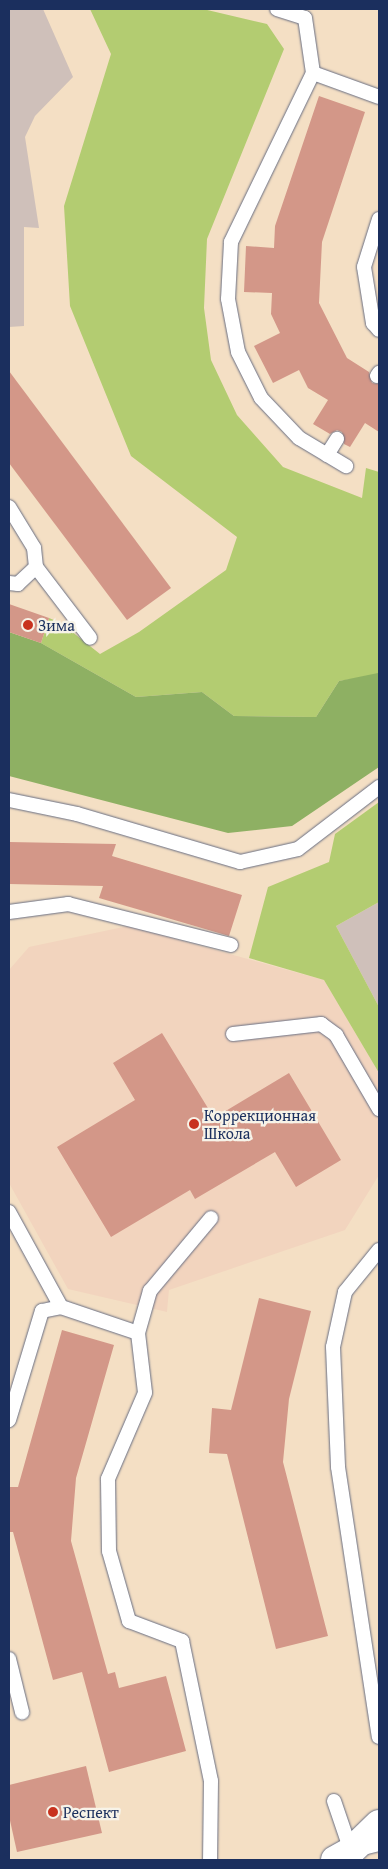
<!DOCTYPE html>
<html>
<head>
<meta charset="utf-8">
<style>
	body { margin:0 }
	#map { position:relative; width:388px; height:1869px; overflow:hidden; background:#f4dfc4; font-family:"Gentium Book Plus",serif }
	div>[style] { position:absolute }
	.built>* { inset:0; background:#f2d4be }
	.industrial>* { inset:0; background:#cfc0ba }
	.green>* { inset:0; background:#b3cc71 }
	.forest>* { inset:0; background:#8eb063 }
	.building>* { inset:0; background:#d39788 }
	.roads { filter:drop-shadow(0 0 1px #676d82) drop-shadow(0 0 1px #676d82) }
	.service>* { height:14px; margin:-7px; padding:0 7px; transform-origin:7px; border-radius:7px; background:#fff }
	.tertiary>* { height:28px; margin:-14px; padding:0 14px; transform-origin:14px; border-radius:14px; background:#fff }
	.dots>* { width:14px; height:14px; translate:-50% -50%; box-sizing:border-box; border:2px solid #f7f3e8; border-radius:50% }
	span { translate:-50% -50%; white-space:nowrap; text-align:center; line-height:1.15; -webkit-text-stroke:4.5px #f7f3e8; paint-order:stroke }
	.poi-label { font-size:16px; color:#1b2f5e }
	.left { translate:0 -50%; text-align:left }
	.frame { position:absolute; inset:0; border:10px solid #1b2f5e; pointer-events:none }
</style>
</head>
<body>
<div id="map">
	<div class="built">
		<i style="clip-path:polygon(128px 926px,324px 980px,379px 1073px,379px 1175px,345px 1230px,169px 1290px,167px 1312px,68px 1289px,9px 1183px,9px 970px,29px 947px)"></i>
	</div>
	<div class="industrial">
		<i style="clip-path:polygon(9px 9px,43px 9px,73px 77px,35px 116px,25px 137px,39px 228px,24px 227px,24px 326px,9px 327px)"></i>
		<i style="clip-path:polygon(379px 902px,379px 1007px,336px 926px)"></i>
	</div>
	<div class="green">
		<i style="clip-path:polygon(90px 9px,203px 9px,267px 24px,284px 49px,207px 239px,204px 308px,211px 360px,237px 415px,283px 467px,362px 498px,366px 468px,379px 472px,379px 675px,339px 681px,316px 717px,234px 716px,202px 692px,136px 697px,41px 643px,49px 618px,61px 623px,100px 654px,139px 632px,226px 570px,237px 537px,131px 456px,70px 306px,64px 206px,111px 54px)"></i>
		<i style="clip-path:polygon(379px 802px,379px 902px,336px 926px,379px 1007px,379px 1073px,324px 980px,249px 958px,268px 887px,329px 862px,335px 834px)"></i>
	</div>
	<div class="forest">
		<i style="clip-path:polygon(9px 632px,41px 643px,136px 697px,202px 692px,234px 716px,316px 717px,339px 681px,378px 673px,379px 767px,292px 826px,228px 833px,9px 776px)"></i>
	</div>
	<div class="building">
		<i style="clip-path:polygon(319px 96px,365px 112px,322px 242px,319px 303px,347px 358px,369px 372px,372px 383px,379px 384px,379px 432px,365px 423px,350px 447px,344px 444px,342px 432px,337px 430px,330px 434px,313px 424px,328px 400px,308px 388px,299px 370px,273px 383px,254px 346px,280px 333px,271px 314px,272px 293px,244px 292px,246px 246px,274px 248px,275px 226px)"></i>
		<i style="clip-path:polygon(9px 371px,171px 588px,127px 620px,9px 463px)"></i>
		<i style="clip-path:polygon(9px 604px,49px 618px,41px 643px,9px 632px)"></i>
		<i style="clip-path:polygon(9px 842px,116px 844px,112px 856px,242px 895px,229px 936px,99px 898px,103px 886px,9px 884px)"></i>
		<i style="clip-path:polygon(162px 1033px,214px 1118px,289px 1073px,341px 1160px,296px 1187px,275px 1152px,195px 1199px,190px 1190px,111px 1237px,57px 1147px,135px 1100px,113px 1063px)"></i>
		<i style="clip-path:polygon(259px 1298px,311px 1311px,289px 1399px,283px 1462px,328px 1636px,276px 1649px,227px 1454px,209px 1453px,212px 1408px,231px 1410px)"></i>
		<i style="clip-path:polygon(62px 1330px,114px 1345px,76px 1478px,71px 1541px,108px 1674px,115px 1672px,119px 1688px,166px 1676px,186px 1751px,109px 1772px,82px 1672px,53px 1680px,13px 1532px,9px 1532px,9px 1487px,18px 1487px)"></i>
		<i style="clip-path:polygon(86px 1766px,102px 1833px,17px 1852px,9px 1816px,9px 1785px)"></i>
	</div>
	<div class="roads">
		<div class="service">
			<i style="left:277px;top:9px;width:29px;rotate:18deg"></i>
			<i style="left:305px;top:18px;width:56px;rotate:81.7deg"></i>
			<i style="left:313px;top:73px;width:70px;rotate:20deg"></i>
			<i style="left:313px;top:73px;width:188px;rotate:115.9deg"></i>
			<i style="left:231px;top:242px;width:57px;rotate:93deg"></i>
			<i style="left:228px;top:299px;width:54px;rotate:79.3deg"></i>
			<i style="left:238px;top:352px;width:51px;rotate:63.4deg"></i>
			<i style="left:261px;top:398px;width:55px;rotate:46.5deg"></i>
			<i style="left:299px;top:438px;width:55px;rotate:30.8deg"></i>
			<i style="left:379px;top:219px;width:50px;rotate:107.4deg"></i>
			<i style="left:364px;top:267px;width:57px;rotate:80.9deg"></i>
			<i style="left:373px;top:323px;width:9px;rotate:49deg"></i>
			<i style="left:377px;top:376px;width:4px;rotate:-56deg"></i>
			<i style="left:327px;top:455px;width:19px;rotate:-58deg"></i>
			<i style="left:9px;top:507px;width:48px;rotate:58.6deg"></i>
			<i style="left:34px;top:548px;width:19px;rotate:84deg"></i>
			<i style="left:36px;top:567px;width:25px;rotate:137deg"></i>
			<i style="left:18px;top:584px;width:9px;rotate:-174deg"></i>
			<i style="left:36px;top:567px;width:89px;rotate:52.7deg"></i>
			<i style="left:9px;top:800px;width:69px;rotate:11.6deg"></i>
			<i style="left:77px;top:814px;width:170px;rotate:16.4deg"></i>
			<i style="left:240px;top:862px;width:59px;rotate:-12.6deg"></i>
			<i style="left:298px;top:849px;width:102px;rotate:-37.4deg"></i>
			<i style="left:9px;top:912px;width:60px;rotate:-7.7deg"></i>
			<i style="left:68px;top:904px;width:168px;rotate:14.1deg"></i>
			<i style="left:233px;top:1034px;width:89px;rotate:-6.5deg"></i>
			<i style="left:321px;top:1024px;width:19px;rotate:36deg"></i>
			<i style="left:336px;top:1035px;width:86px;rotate:59.8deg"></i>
			<i style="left:9px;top:1212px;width:108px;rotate:61.3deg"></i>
			<i style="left:61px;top:1307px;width:81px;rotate:18.7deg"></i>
			<i style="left:138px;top:1333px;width:60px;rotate:83.3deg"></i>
			<i style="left:145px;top:1393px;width:94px;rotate:113.3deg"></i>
			<i style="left:108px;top:1479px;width:72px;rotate:89.2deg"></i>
			<i style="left:109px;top:1551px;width:73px;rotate:74.1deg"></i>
			<i style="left:129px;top:1621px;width:57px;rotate:20.7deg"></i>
			<i style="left:182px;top:1641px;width:143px;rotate:78.3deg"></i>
			<i style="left:211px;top:1781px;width:79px;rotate:90.7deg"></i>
			<i style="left:379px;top:1250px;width:54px;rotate:129deg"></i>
			<i style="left:345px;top:1292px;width:56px;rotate:102.3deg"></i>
			<i style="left:333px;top:1347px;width:120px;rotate:87.6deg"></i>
			<i style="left:338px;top:1467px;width:273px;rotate:81.4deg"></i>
			<i style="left:138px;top:1333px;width:44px;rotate:-74.1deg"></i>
			<i style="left:150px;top:1291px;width:95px;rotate:-50.1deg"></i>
			<i style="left:9px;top:1420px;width:114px;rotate:-73.2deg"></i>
			<i style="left:42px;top:1311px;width:19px;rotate:-12deg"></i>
			<i style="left:9px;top:1659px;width:55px;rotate:76.2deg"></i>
			<i style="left:334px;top:1801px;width:53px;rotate:71.2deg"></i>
			<i style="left:351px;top:1851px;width:29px;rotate:-14deg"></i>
		</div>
		<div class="tertiary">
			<i style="left:335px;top:1860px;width:18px;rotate:-29deg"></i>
			<i style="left:351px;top:1851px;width:39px;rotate:-44deg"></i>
		</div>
	</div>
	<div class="dots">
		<i style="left:28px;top:625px;background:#c8321e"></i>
		<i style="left:194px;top:1124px;background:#c8321e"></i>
		<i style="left:53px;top:1812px;background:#c8321e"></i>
	</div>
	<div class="poi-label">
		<span class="left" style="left:38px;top:625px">Зима</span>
		<span class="left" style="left:204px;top:1124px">Коррекционная<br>Школа</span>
		<span class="left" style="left:63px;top:1812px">Респект</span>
	</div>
	<div class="frame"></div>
</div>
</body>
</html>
